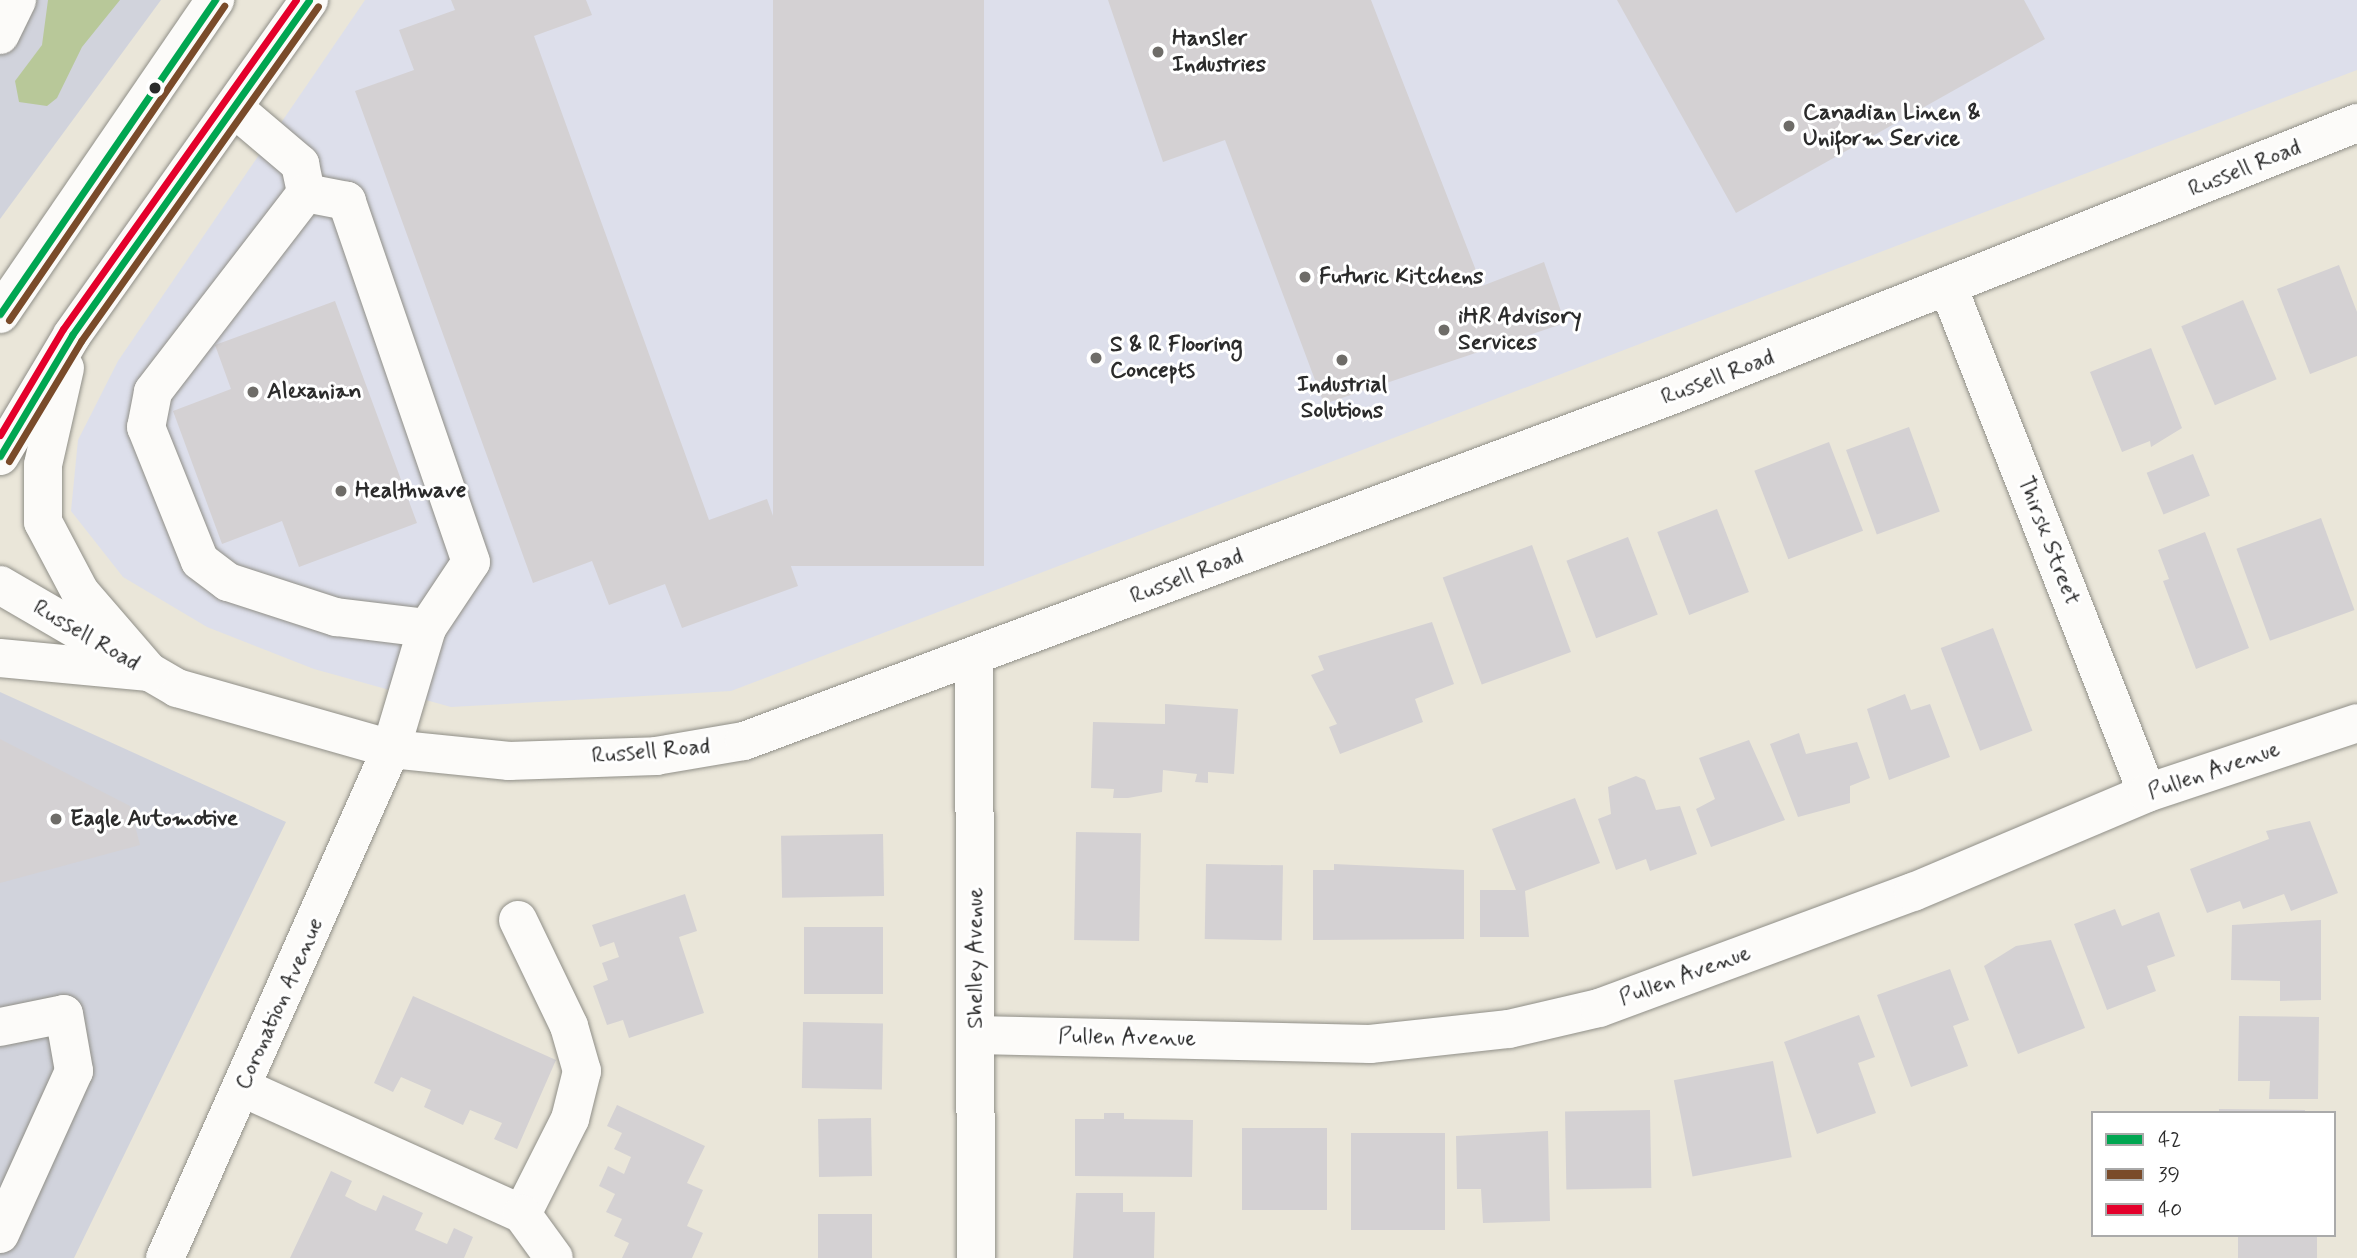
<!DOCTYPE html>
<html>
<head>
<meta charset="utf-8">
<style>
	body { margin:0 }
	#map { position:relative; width:2357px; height:1258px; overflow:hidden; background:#eae6d9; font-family:Mynerve,sans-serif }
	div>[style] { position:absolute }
	.built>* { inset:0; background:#dddfeb }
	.industrial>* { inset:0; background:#d1d3dc }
	.forest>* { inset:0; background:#b8c899 }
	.building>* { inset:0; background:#d4d1d3; transform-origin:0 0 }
	.roads { filter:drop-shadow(0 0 2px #908f88) drop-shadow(0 0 2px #908f88) }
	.minor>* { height:38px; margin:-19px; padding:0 19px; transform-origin:19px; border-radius:19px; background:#fcfbf9 }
	.major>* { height:38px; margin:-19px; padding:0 19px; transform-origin:19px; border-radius:19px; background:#fcfbf9 }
	.bus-1>* { height:7px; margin:-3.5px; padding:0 3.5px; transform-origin:3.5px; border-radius:3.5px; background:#00a651 }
	.bus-2>* { height:7px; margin:-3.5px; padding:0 3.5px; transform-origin:3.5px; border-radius:3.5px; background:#7a4b2a }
	.bus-3>* { height:7px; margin:-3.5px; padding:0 3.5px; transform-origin:3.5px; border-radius:3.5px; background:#e4002b }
	.dots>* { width:19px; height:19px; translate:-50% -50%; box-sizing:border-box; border:4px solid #fff; border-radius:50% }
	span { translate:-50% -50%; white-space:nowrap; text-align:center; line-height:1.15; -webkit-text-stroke:6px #fff; paint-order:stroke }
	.poi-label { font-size:23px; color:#2b2b2b; font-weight:700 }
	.left { translate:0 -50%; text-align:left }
	.street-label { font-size:23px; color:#2b2b2b }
	.legend { position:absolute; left:2091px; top:1111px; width:245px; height:126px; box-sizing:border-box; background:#fff; border:2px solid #aaa; margin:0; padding:9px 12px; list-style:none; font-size:21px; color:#2b2b2b }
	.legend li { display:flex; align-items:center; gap:14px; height:35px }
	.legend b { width:35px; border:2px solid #aaa }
</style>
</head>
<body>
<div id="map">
	<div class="built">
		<i style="clip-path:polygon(365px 0,2357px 0,2357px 70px,731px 691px,451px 707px,314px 669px,207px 627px,123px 577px,71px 511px,78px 440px,118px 361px)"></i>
	</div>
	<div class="industrial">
		<i style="clip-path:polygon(0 0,161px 0,0 219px)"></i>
		<i style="clip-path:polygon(0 692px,286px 822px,74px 1258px,0 1258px)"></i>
	</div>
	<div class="forest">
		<i style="clip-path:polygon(48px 0,120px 0,82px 47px,57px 98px,47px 106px,19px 102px,15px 81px,42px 45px)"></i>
	</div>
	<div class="building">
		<i style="clip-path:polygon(451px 0,586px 0,592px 15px,534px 36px,709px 520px,767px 499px,798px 586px,682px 628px,665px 584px,609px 605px,592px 561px,533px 583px,355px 91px,414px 70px,399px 30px,455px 10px)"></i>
		<i style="left:773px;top:0;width:211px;height:566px"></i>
		<i style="clip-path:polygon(1108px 0,1371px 0,1482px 286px,1544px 262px,1565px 323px,1324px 404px,1225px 140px,1163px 162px)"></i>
		<i style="clip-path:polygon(1617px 0,2024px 0,2045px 39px,1736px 213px)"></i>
		<i style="clip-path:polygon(2339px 265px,2357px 312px,2357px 356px,2310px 374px,2277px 289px)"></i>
		<i style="left:2243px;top:300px;width:86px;height:67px;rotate:67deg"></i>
		<i style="clip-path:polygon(335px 301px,417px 523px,299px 567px,282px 521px,222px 544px,173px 411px,231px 389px,215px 345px)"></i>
		<i style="clip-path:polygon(2151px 348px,2182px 428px,2151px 447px,2150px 441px,2122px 452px,2090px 372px)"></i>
		<i style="left:1909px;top:427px;width:90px;height:67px;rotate:70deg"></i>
		<i style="left:1829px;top:442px;width:95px;height:80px;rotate:69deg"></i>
		<i style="left:2193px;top:454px;width:45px;height:50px;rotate:68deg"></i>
		<i style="left:1717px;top:509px;width:89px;height:64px;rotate:69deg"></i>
		<i style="left:2321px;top:518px;width:98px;height:90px;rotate:70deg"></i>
		<i style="clip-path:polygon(2205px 532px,2249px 648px,2196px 669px,2163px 581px,2169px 579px,2158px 550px)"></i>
		<i style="left:1628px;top:537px;width:83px;height:66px;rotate:69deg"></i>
		<i style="left:1532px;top:545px;width:114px;height:95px;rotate:70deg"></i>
		<i style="clip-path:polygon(1432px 622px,1454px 684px,1415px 699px,1423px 722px,1340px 754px,1329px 727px,1337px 724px,1311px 675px,1324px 670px,1318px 656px)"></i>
		<i style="left:1993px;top:628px;width:110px;height:56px;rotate:69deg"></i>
		<i style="clip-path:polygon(1905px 694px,1911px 710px,1930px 704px,1950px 757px,1889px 780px,1867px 709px)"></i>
		<i style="clip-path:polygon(1165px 704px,1238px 709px,1234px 774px,1208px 772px,1208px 783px,1195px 782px,1197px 774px,1163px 770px,1162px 792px,1128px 798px,1113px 798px,1114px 789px,1091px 788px,1093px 722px,1165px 724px)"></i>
		<i style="clip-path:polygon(1799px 733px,1806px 754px,1857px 742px,1870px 778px,1850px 786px,1850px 803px,1798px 817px,1770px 744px)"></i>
		<i style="clip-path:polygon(0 739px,130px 806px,140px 845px,0 883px)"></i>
		<i style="clip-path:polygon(1749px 740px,1785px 820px,1711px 847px,1696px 809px,1715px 799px,1699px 758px)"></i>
		<i style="clip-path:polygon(1636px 776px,1645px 780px,1656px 810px,1680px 806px,1697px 854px,1650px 871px,1646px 859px,1616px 870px,1598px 819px,1611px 814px,1608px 787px)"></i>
		<i style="clip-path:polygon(1575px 798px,1600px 863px,1525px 891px,1529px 937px,1480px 937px,1480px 890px,1516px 890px,1492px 829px)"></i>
		<i style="clip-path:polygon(2310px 821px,2338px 893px,2291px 911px,2284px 894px,2243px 909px,2240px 901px,2207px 913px,2190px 869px,2269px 839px,2266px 831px)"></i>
		<i style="left:1076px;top:832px;width:65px;height:108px;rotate:1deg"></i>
		<i style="left:883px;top:834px;width:62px;height:102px;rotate:89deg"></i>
		<i style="left:1206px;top:864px;width:77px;height:75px;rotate:1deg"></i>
		<i style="clip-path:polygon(1334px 864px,1464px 870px,1464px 939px,1313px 940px,1313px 870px,1334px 870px)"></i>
		<i style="clip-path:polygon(685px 894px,697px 931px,679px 937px,704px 1013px,629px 1038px,623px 1020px,607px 1025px,593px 986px,608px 980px,602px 963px,619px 957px,614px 942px,600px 947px,592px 925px)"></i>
		<i style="clip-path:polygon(2115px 909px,2122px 926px,2159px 912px,2175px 956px,2147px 966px,2156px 991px,2107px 1010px,2074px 924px)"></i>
		<i style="clip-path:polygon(2321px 920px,2321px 1000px,2280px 1001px,2280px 981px,2231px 980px,2232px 925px)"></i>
		<i style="left:804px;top:927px;width:79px;height:67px"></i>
		<i style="clip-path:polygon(2051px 940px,2085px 1028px,2018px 1054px,1984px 966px,2016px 946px)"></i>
		<i style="clip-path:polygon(1950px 969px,1969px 1020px,1953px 1026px,1968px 1066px,1911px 1087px,1877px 995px)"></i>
		<i style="clip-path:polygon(413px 996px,556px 1060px,517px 1149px,494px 1139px,502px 1123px,470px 1110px,463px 1125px,424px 1107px,431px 1090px,401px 1077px,393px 1092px,374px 1083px)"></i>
		<i style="clip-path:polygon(1859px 1015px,1875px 1057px,1858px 1063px,1876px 1113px,1817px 1134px,1784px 1042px)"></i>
		<i style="clip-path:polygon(2239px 1016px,2319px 1017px,2318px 1099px,2269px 1099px,2270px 1081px,2238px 1081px)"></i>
		<i style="left:803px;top:1022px;width:80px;height:66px;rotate:1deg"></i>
		<i style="left:1773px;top:1061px;width:98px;height:101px;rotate:79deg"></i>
		<i style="clip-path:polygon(617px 1105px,705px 1146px,687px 1183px,703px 1190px,687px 1226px,703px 1233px,692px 1258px,622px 1258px,629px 1243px,614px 1236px,622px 1219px,606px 1212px,615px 1194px,599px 1186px,608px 1166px,624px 1174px,631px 1157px,614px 1149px,622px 1133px,607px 1126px)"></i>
		<i style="clip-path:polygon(2219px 1109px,2305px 1110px,2305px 1113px,2219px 1113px)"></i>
		<i style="left:1650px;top:1110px;width:78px;height:85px;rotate:89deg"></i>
		<i style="clip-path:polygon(1104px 1113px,1124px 1113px,1124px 1119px,1193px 1120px,1192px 1177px,1075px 1176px,1075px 1119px,1104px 1119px)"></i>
		<i style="left:871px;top:1118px;width:58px;height:53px;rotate:89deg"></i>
		<i style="left:1242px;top:1128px;width:85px;height:82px"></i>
		<i style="clip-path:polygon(1548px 1131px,1550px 1221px,1483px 1223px,1481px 1189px,1457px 1189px,1456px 1136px)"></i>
		<i style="left:1351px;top:1133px;width:94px;height:97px"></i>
		<i style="clip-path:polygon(331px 1171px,352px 1181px,345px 1196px,360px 1204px,376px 1211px,383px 1195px,423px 1213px,415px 1230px,447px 1244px,454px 1228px,473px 1237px,464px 1258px,290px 1258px)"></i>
		<i style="clip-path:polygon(1076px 1193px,1123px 1193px,1123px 1212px,1155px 1212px,1154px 1258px,1073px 1258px)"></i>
		<i style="left:818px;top:1214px;width:54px;height:44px"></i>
		<i style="left:2238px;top:1235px;width:79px;height:23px"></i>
	</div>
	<div class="roads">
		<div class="minor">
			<i style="left:0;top:35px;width:39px;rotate:-64deg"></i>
			<i style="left:234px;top:108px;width:87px;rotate:40.3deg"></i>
			<i style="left:300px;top:164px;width:30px;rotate:78deg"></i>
			<i style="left:1949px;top:289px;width:541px;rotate:68.55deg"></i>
			<i style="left:0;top:585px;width:205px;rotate:30.2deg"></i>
			<i style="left:177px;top:688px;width:223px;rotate:15.9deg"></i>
			<i style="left:391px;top:749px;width:119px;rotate:5.8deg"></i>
			<i style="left:509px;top:761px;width:147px;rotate:-1.9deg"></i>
			<i style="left:656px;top:756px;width:89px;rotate:-9.7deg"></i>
			<i style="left:744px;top:741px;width:994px;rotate:-20.44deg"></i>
			<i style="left:1675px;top:394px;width:734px;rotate:-21.67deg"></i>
			<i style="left:974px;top:657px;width:601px;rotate:89.81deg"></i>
			<i style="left:518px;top:920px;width:118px;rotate:64.3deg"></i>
			<i style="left:569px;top:1026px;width:47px;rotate:73.9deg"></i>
			<i style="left:582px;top:1071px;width:49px;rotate:104deg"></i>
			<i style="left:570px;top:1119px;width:106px;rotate:116.8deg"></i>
			<i style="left:0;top:1027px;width:65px;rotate:-11.5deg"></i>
			<i style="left:64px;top:1014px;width:58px;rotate:80deg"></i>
			<i style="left:74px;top:1071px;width:179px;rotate:114.4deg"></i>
			<i style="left:976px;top:1035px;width:394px;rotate:1.3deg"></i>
			<i style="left:1370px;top:1044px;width:140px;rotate:-6.2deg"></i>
			<i style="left:1509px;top:1029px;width:92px;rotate:-13.1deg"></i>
			<i style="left:1599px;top:1008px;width:335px;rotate:-20.3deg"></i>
			<i style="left:1913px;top:892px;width:254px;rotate:-22.9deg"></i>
			<i style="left:2147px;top:793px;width:221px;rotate:-18.4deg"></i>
			<i style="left:243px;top:1088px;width:306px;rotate:24.3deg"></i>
			<i style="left:522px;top:1214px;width:54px;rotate:54deg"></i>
			<i style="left:165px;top:1258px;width:557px;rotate:-66.06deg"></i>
			<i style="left:391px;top:749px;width:126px;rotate:-73.4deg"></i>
			<i style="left:427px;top:628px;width:79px;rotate:-56.3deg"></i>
			<i style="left:471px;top:562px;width:382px;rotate:-109deg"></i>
			<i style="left:347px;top:201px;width:42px;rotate:-169deg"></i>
			<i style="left:306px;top:193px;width:251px;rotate:127.6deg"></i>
			<i style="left:153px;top:392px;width:36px;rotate:101deg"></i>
			<i style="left:146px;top:427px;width:144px;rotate:68.1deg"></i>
			<i style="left:200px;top:561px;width:35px;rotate:37deg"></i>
			<i style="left:228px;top:582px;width:114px;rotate:18deg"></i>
			<i style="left:336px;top:617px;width:92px;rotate:6.9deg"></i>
		</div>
		<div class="major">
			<i style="left:0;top:314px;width:381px;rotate:-55.6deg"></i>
			<i style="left:65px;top:368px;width:99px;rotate:102.8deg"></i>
			<i style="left:43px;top:465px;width:57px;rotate:90deg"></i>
			<i style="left:43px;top:522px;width:79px;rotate:62.1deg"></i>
			<i style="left:80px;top:592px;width:106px;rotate:49.2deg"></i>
			<i style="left:0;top:456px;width:141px;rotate:-59.2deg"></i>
			<i style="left:72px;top:335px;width:410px;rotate:-54.7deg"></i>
			<i style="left:0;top:658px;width:150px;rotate:5.4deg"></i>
		</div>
	</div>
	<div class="bus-1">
		<i style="left:0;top:314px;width:381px;rotate:-55.6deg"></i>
		<i style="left:0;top:456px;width:141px;rotate:-59.2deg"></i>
		<i style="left:72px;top:335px;width:410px;rotate:-54.7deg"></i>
	</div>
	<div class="bus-2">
		<i style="left:9px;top:320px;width:381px;rotate:-55.6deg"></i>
		<i style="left:9px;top:461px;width:140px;rotate:-59deg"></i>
		<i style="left:81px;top:341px;width:410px;rotate:-54.7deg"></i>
	</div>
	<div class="bus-3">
		<i style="left:0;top:435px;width:123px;rotate:-59.3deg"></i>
		<i style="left:63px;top:329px;width:403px;rotate:-54.7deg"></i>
	</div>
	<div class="dots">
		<i style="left:1158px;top:52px;background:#6e6c68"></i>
		<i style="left:155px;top:88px;background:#2b2b2b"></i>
		<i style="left:1789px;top:126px;background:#6e6c68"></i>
		<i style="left:1305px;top:277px;background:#6e6c68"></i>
		<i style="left:1444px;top:330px;background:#6e6c68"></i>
		<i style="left:1096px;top:358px;background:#6e6c68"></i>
		<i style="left:1342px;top:360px;background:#6e6c68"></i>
		<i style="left:253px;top:392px;background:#6e6c68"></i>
		<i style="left:341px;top:491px;background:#6e6c68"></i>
		<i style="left:56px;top:819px;background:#6e6c68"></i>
	</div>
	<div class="poi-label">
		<span class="left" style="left:1172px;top:52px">Hansler<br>Industries</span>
		<span class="left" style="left:1803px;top:126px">Canadian Linen &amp;<br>Uniform Service</span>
		<span class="left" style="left:1319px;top:277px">Futuric Kitchens</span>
		<span class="left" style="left:1458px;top:330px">iHR Advisory<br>Services</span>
		<span class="left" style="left:1110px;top:358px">S &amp; R Flooring<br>Concepts</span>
		<span style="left:1342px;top:398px">Industrial<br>Solutions</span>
		<span class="left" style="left:267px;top:392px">Alexanian</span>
		<span class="left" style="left:355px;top:491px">Healthwave</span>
		<span class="left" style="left:70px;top:819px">Eagle Automotive</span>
	</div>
	<div class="street-label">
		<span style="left:2245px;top:169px;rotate:-22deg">Russell Road</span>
		<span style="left:1718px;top:378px;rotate:-21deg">Russell Road</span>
		<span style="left:2048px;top:541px;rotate:69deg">Thirsk Street</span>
		<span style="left:1187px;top:577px;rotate:-21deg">Russell Road</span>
		<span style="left:86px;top:636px;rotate:30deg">Russell Road</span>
		<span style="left:651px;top:752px;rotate:-5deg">Russell Road</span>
		<span style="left:2214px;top:771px;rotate:-19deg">Pullen Avenue</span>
		<span style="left:976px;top:958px;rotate:-90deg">Shelley Avenue</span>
		<span style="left:1685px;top:976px;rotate:-20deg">Pullen Avenue</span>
		<span style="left:280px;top:1004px;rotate:-66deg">Coronation Avenue</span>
		<span style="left:1127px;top:1038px;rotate:1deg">Pullen Avenue</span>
	</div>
	<ul class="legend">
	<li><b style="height:9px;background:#00a651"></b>42</li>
	<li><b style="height:9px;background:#7a4b2a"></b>39</li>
	<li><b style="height:9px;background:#e4002b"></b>40</li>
	</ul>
</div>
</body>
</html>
